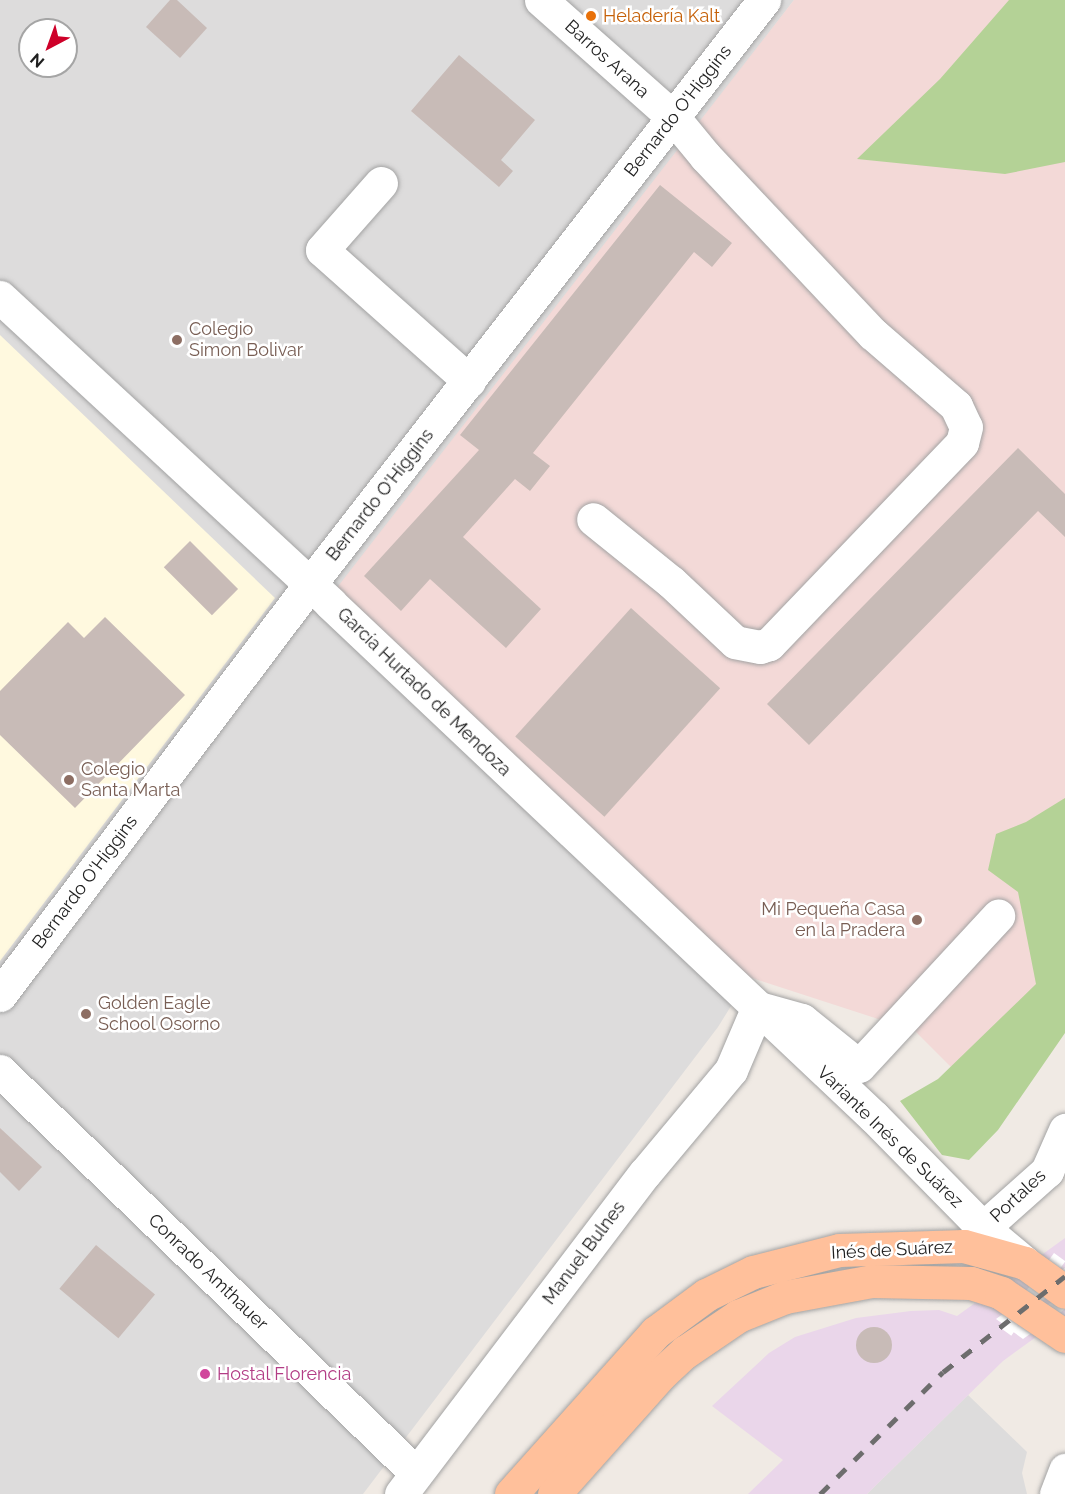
<!DOCTYPE html>
<html>
<head>
<meta charset="utf-8">
<style>
	body { margin:0 }
	#map { position:relative; width:1065px; height:1494px; overflow:hidden; background:#f0eae4; font-family:Raleway,sans-serif }
	div>[style] { position:absolute }
	.residential>* { inset:0; background:#dddcdc }
	.industrial>* { inset:0; background:#ead6ea }
	.education>* { inset:0; background:#fff9df }
	.military>* { inset:0; background:#f3d9d7 }
	.forest>* { inset:0; background:#b4d296 }
	.pier>* { inset:0; background:#fff; transform-origin:0 0 }
	.building>* { inset:0; background:#c8bbb7; transform-origin:0 0 }
	.round { border-radius:50% }
	.roads { filter:drop-shadow(0 0 2px #a3a3a3) drop-shadow(0 0 2px #a3a3a3) }
	.minor>* { height:33px; margin:-16.5px; padding:0 16.5px; transform-origin:16.5px; border-radius:16.5px; background:#fff }
	.major>* { height:33px; margin:-16.5px; padding:0 16.5px; transform-origin:16.5px; border-radius:16.5px; background:#ffc09b }
	.rail>* { height:4.5px; margin-top:-2.25px; transform-origin:0; background:repeating-linear-gradient(90deg,#6d6d6d 0 12px,transparent 0 24px) }
	.dots>* { width:16px; height:16px; translate:-50% -50%; box-sizing:border-box; border:3px solid #fff; border-radius:50% }
	span { translate:-50% -50%; white-space:nowrap; text-align:center; line-height:1.15; -webkit-text-stroke:5px #fff; paint-order:stroke }
	.food-label { font-size:18px; color:#c56008 }
	.left { translate:0 -50%; text-align:left }
	.street-label { font-size:18px; color:#1f1f1f }
	.education-label { font-size:18px; color:#785e54 }
	.right { translate:-100% -50%; text-align:right }
	.hotel-label { font-size:18px; color:#b23c85 }
	.north { position:absolute; left:18px; top:18px; width:60px; height:60px; box-sizing:border-box; background:#fff; border:2px solid #a5a5a5; border-radius:50%; rotate:221deg; font-size:16px; font-weight:700; line-height:24px; text-align:center; color:#1f1f1f }
	.north::after { content:''; display:block; margin:auto; width:21px; height:27px; background:#ce0029; clip-path:polygon(50% 0,100% 100%,50% 72%,0 100%) }
</style>
</head>
<body>
<div id="map">
	<div class="residential">
		<i style="clip-path:polygon(evenodd,0 0,794px 0,699px 124px,749px 977px,718px 1027px,363px 1494px,0 1494px,0 0,30px 30px,66px 30px,66px 66px,30px 66px,30px 30px)"></i>
		<i style="clip-path:polygon(968px 1395px,1027px 1452px,1022px 1473px,1027px 1494px,867px 1494px)"></i>
	</div>
	<div class="industrial">
		<i style="clip-path:polygon(1065px 1238px,1065px 1316px,1003px 1361px,867px 1494px,748px 1494px,783px 1460px,712px 1406px,769px 1353px,795px 1337px,856px 1318px,911px 1311px,939px 1310px,957px 1316px)"></i>
	</div>
	<div class="education">
		<i style="clip-path:polygon(0 335px,275px 598px,0 961px)"></i>
	</div>
	<div class="military">
		<i style="clip-path:polygon(794px 0,1065px 0,1065px 1028px,1003px 1119px,915px 1031px,749px 977px,332px 594px)"></i>
	</div>
	<div class="forest">
		<i style="clip-path:polygon(1009px 0,1065px 0,1065px 162px,1005px 174px,857px 159px,940px 79px)"></i>
		<i style="clip-path:polygon(1065px 798px,1065px 1033px,998px 1130px,969px 1160px,942px 1155px,900px 1101px,938px 1079px,1036px 984px,1018px 892px,988px 870px,996px 834px,1026px 822px)"></i>
	</div>
	<div class="pier">
		<i style="left:1054px;top:1253px;width:14px;height:92px;rotate:36deg"></i>
		<i style="clip-path:polygon(1065px 1268px,1065px 1284px,1007px 1327px,996px 1319px)"></i>
		<i style="clip-path:polygon(1065px 1292px,1065px 1309px,1023px 1339px,1012px 1331px)"></i>
	</div>
	<div class="building">
		<i style="clip-path:polygon(170px 0,177px 0,207px 28px,180px 58px,146px 27px)"></i>
		<i style="clip-path:polygon(459px 55px,535px 120px,501px 160px,513px 171px,499px 187px,411px 111px)"></i>
		<i style="clip-path:polygon(660px 185px,732px 243px,712px 267px,694px 252px,533px 453px,550px 466px,530px 491px,515px 479px,463px 537px,541px 609px,506px 648px,430px 579px,401px 611px,364px 576px,479px 450px,460px 435px)"></i>
		<i style="clip-path:polygon(1018px 448px,1065px 494px,1065px 537px,1038px 511px,809px 745px,767px 704px)"></i>
		<i style="left:190px;top:541px;width:68px;height:37px;rotate:45deg"></i>
		<i style="left:631px;top:608px;width:120px;height:173px;rotate:42deg"></i>
		<i style="clip-path:polygon(105px 617px,185px 695px,75px 808px,0 735px,0 691px,68px 622px,84px 638px)"></i>
		<i style="clip-path:polygon(0 1128px,42px 1167px,19px 1191px,0 1172px)"></i>
		<i style="left:96px;top:1245px;width:77px;height:57px;rotate:40deg"></i>
		<i class="round" style="left:856px;top:1327px;width:36px;height:36px"></i>
	</div>
	<div class="roads">
		<div class="minor">
			<i style="left:541px;top:0;width:176px;rotate:41.6deg"></i>
			<i style="left:673px;top:117px;width:52px;rotate:50.5deg"></i>
			<i style="left:706px;top:157px;width:243px;rotate:46.7deg"></i>
			<i style="left:873px;top:334px;width:110px;rotate:40.9deg"></i>
			<i style="left:956px;top:406px;width:23px;rotate:65deg"></i>
			<i style="left:966px;top:427px;width:16px;rotate:104deg"></i>
			<i style="left:962px;top:443px;width:279px;rotate:133.8deg"></i>
			<i style="left:769px;top:644px;width:9px;rotate:162deg"></i>
			<i style="left:760px;top:647px;width:25px;rotate:-169deg"></i>
			<i style="left:735px;top:642px;width:88px;rotate:-136.8deg"></i>
			<i style="left:671px;top:582px;width:100px;rotate:-141.1deg"></i>
			<i style="left:381px;top:183px;width:89px;rotate:131.4deg"></i>
			<i style="left:322px;top:250px;width:197px;rotate:41.7deg"></i>
			<i style="left:0;top:297px;width:450px;rotate:42.8deg"></i>
			<i style="left:330px;top:603px;width:748px;rotate:43.38deg"></i>
			<i style="left:874px;top:1117px;width:156px;rotate:45.5deg"></i>
			<i style="left:983px;top:1228px;width:55px;rotate:39.8deg"></i>
			<i style="left:0;top:995px;width:515px;rotate:-52.97deg"></i>
			<i style="left:310px;top:584px;width:740px;rotate:-52.14deg"></i>
			<i style="left:762px;top:1009px;width:41px;rotate:15.4deg"></i>
			<i style="left:802px;top:1020px;width:73px;rotate:38.9deg"></i>
			<i style="left:859px;top:1066px;width:205px;rotate:-47.2deg"></i>
			<i style="left:0;top:1071px;width:578px;rotate:44.02deg"></i>
			<i style="left:983px;top:1228px;width:86px;rotate:-41.7deg"></i>
			<i style="left:1047px;top:1171px;width:45px;rotate:-66.3deg"></i>
			<i style="left:401px;top:1494px;width:403px;rotate:-52.8deg"></i>
			<i style="left:645px;top:1173px;width:134px;rotate:-50.1deg"></i>
			<i style="left:731px;top:1070px;width:66px;rotate:-66.9deg"></i>
			<i style="left:1056px;top:1494px;width:26px;rotate:-69deg"></i>
		</div>
		<div class="major">
			<i style="left:511px;top:1494px;width:217px;rotate:-48.2deg"></i>
			<i style="left:656px;top:1332px;width:62px;rotate:-36.5deg"></i>
			<i style="left:706px;top:1295px;width:52px;rotate:-26.1deg"></i>
			<i style="left:753px;top:1272px;width:89px;rotate:-14.3deg"></i>
			<i style="left:839px;top:1250px;width:125px;rotate:-1.8deg"></i>
			<i style="left:964px;top:1246px;width:63px;rotate:15.6deg"></i>
			<i style="left:1025px;top:1263px;width:49px;rotate:35.9deg"></i>
			<i style="left:554px;top:1494px;width:161px;rotate:-48.3deg"></i>
			<i style="left:661px;top:1374px;width:33px;rotate:-43deg"></i>
			<i style="left:685px;top:1352px;width:64px;rotate:-34.2deg"></i>
			<i style="left:738px;top:1316px;width:51px;rotate:-22deg"></i>
			<i style="left:785px;top:1297px;width:88px;rotate:-10.4deg"></i>
			<i style="left:872px;top:1281px;width:99px;rotate:1.2deg"></i>
			<i style="left:971px;top:1283px;width:32px;rotate:18deg"></i>
			<i style="left:1001px;top:1293px;width:77px;rotate:33.9deg"></i>
		</div>
	</div>
	<div class="rail">
		<i style="left:820px;top:1494px;width:173px;rotate:-44.8deg"></i>
		<i style="left:943px;top:1372px;width:155px;rotate:-38.2deg"></i>
	</div>
	<div class="dots">
		<i style="left:591px;top:16px;background:#e8710a"></i>
		<i style="left:177px;top:340px;background:#8d6e63"></i>
		<i style="left:69px;top:780px;background:#8d6e63"></i>
		<i style="left:917px;top:920px;background:#8d6e63"></i>
		<i style="left:86px;top:1014px;background:#8d6e63"></i>
		<i style="left:205px;top:1374px;background:#d1479c"></i>
	</div>
	<div class="food-label">
		<span class="left" style="left:603px;top:16px">Heladería Kalt</span>
	</div>
	<div class="street-label">
		<span style="left:607px;top:59px;rotate:42deg">Barros Arana</span>
		<span style="left:678px;top:111px;rotate:-52deg">Bernardo O'Higgins</span>
		<span style="left:380px;top:495px;rotate:-52deg">Bernardo O'Higgins</span>
		<span style="left:424px;top:692px;rotate:44deg">García Hurtado de Mendoza</span>
		<span style="left:85px;top:882px;rotate:-53deg">Bernardo O'Higgins</span>
		<span style="left:890px;top:1137px;rotate:44deg">Variante Inés de Suárez</span>
		<span style="left:1018px;top:1196px;rotate:-43deg">Portales</span>
		<span style="left:892px;top:1250px;rotate:-3deg">Inés de Suárez</span>
		<span style="left:584px;top:1253px;rotate:-53deg">Manuel Bulnes</span>
		<span style="left:208px;top:1272px;rotate:44deg">Conrado Amthauer</span>
	</div>
	<div class="education-label">
		<span class="left" style="left:189px;top:340px">Colegio<br>Simon Bolivar</span>
		<span class="left" style="left:81px;top:780px">Colegio<br>Santa Marta</span>
		<span class="right" style="left:905px;top:920px">Mi Pequeña Casa<br>en la Pradera</span>
		<span class="left" style="left:98px;top:1014px">Golden Eagle<br>School Osorno</span>
	</div>
	<div class="hotel-label">
		<span class="left" style="left:217px;top:1374px">Hostal Florencia</span>
	</div>
	<div class="north">N</div>
</div>
</body>
</html>
